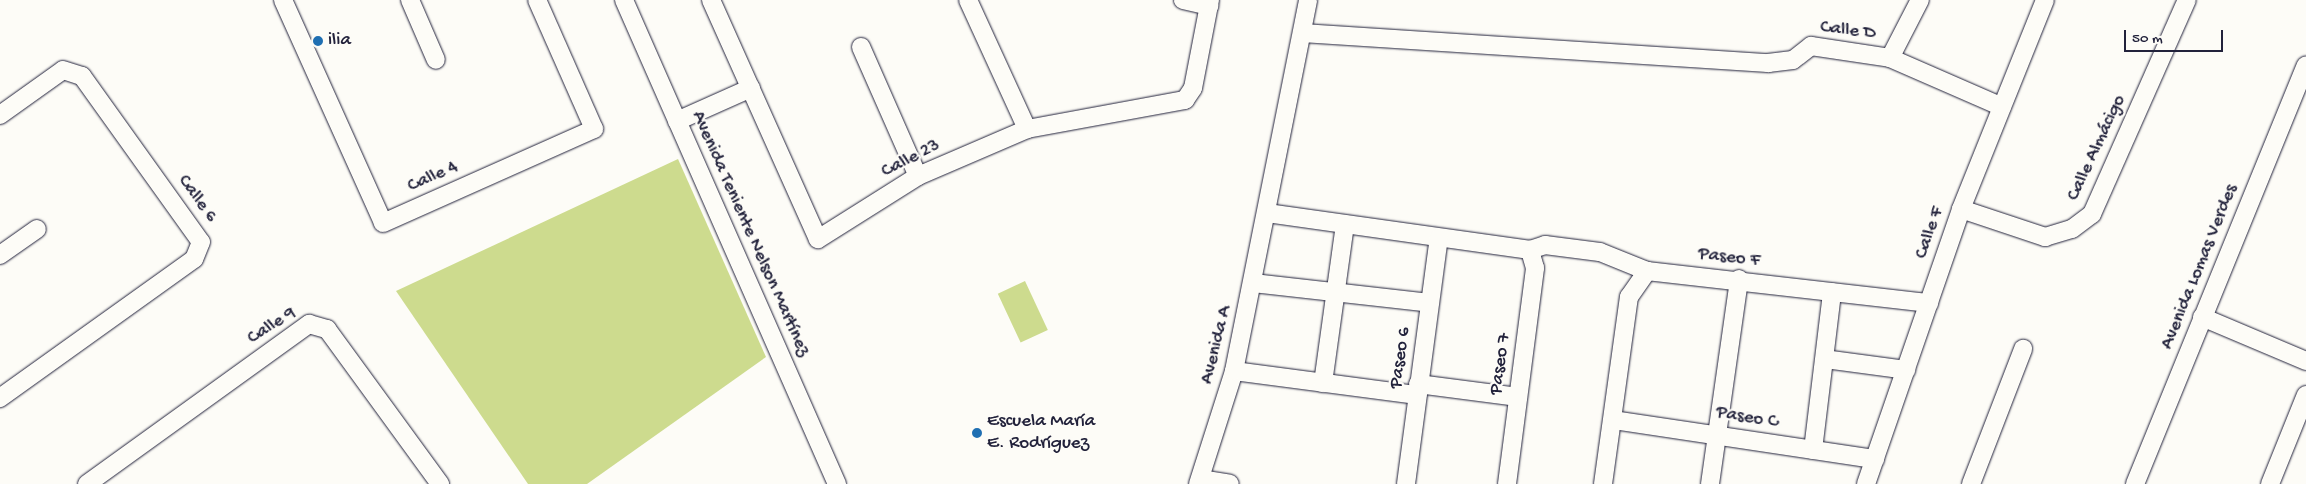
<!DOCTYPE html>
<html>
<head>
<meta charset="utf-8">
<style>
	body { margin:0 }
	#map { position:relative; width:2306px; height:484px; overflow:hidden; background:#fdfcf7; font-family:"Gochi Hand",sans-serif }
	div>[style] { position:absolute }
	.green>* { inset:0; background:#cddb8e; transform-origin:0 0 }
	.roads { filter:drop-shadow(0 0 1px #22223b) drop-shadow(0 0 1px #22223b) }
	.minor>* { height:18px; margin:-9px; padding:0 9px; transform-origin:9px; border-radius:9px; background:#fdfcf7 }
	.dots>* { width:14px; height:14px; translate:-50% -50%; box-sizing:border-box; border:2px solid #fdfcf7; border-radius:50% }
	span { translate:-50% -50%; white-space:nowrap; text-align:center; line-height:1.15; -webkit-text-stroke:4.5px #fdfcf7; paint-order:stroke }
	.street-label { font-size:19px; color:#22223b }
	.poi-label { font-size:19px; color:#22223b }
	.left { translate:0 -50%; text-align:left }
	.scale { position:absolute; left:2124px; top:30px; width:99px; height:22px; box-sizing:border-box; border:2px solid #22223b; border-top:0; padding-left:6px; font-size:15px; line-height:18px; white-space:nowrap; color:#22223b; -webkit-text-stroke:4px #fdfcf7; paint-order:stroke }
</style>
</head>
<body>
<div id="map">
	<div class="green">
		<i style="clip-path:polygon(678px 159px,766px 357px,587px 484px,528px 484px,396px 291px)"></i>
		<i style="left:1025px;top:281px;width:54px;height:30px;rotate:65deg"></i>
	</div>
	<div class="roads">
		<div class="minor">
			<i style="left:283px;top:0;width:244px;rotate:65.8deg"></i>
			<i style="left:383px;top:223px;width:231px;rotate:-24deg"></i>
			<i style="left:594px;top:129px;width:141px;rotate:-113.8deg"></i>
			<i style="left:410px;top:0;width:65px;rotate:66.6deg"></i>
			<i style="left:624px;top:0;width:529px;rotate:66.25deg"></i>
			<i style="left:711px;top:0;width:262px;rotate:65.9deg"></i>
			<i style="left:818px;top:239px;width:118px;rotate:-32.2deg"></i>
			<i style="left:918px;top:176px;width:119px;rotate:-23.3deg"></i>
			<i style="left:1027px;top:129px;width:161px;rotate:-10.4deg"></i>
			<i style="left:1185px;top:100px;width:14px;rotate:-56deg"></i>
			<i style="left:1193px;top:88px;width:90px;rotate:-79.1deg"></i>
			<i style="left:968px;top:0;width:142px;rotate:65.4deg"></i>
			<i style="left:1183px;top:0;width:27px;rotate:13deg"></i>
			<i style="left:1302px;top:33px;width:467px;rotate:3.7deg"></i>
			<i style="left:1768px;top:63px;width:25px;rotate:-7deg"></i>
			<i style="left:1793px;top:60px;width:23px;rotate:-38deg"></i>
			<i style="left:1811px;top:46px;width:80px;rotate:8.6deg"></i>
			<i style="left:1890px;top:58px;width:122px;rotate:23.6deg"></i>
			<i style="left:861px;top:47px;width:141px;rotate:66.2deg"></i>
			<i style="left:1890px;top:58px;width:65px;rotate:-62.7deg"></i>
			<i style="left:0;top:115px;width:77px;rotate:-35.5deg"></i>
			<i style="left:63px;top:70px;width:20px;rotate:18deg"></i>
			<i style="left:82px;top:76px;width:204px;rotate:54.4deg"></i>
			<i style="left:201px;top:242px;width:18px;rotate:112deg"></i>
			<i style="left:194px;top:259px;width:239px;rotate:144.4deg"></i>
			<i style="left:677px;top:121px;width:81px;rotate:-24deg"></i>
			<i style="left:1961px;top:209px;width:89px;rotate:18.4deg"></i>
			<i style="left:2045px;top:237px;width:28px;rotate:-17deg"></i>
			<i style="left:2072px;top:229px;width:25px;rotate:-37deg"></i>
			<i style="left:2092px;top:214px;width:234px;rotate:-66.1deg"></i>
			<i style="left:1267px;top:213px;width:266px;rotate:8deg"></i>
			<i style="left:1530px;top:250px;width:16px;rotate:-18deg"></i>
			<i style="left:1545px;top:245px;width:55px;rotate:7.3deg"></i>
			<i style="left:1600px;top:252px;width:51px;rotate:22deg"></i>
			<i style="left:1647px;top:271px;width:284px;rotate:6.5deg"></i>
			<i style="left:0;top:255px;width:45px;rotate:-35.1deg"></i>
			<i style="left:1253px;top:283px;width:178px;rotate:6.4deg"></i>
			<i style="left:2202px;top:317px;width:113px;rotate:22.9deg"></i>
			<i style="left:1825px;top:359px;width:82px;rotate:7.7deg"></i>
			<i style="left:1234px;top:371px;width:185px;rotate:7.5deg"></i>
			<i style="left:1323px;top:383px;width:160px;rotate:-82.1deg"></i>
			<i style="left:1418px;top:384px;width:101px;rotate:7.4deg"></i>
			<i style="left:1613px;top:420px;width:265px;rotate:8.5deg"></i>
			<i style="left:1813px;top:450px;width:159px;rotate:-83.1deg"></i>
			<i style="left:1200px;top:479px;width:30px;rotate:9deg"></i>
			<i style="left:87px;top:484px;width:274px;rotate:-35.8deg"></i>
			<i style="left:309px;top:324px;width:19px;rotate:16deg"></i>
			<i style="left:327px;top:329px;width:192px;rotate:53.9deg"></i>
			<i style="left:1198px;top:484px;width:119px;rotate:-72.3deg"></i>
			<i style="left:1234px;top:371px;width:378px;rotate:-78.7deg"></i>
			<i style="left:1406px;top:484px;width:248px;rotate:-82.4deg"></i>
			<i style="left:1507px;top:484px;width:218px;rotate:-82.6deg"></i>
			<i style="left:1535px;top:268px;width:19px;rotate:-106deg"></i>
			<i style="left:1603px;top:484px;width:189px;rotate:-82.1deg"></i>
			<i style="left:1629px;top:297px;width:32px;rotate:-55deg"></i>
			<i style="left:1710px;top:484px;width:207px;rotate:-81.9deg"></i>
			<i style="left:1866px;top:484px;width:291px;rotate:-70.9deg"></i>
			<i style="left:1961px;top:209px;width:225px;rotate:-68.1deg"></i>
			<i style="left:1971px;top:484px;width:145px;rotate:-68.9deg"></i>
			<i style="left:2135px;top:484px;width:452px;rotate:-67.8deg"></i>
			<i style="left:2270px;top:484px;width:96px;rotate:-68deg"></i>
		</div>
	</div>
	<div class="dots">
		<i style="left:318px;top:41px;background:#1f6fb2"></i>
		<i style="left:977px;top:433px;background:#1f6fb2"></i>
	</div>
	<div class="street-label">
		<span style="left:1848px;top:31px;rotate:7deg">Calle D</span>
		<span style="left:2097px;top:148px;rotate:-65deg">Calle Almácigo</span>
		<span style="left:911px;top:159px;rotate:-27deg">Calle 23</span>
		<span style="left:433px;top:177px;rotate:-24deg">Calle 4</span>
		<span style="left:197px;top:199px;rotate:54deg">Calle 6</span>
		<span style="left:1930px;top:233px;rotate:-71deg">Calle F</span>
		<span style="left:750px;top:234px;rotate:66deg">Avenida Teniente Nelson Martínez</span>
		<span style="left:1729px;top:258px;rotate:6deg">Paseo F</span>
		<span style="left:2200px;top:267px;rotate:-68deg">Avenida Lomas Verdes</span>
		<span style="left:272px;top:326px;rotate:-33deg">Calle 9</span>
		<span style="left:1217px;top:345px;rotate:-76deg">Avenida A</span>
		<span style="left:1401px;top:358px;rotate:-82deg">Paseo 6</span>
		<span style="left:1501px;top:364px;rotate:-82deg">Paseo 7</span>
		<span style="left:1747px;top:418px;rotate:9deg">Paseo C</span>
	</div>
	<div class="poi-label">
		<span class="left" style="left:328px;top:41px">ilia</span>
		<span class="left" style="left:987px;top:433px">Escuela María<br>E. Rodríguez</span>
	</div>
	<div class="scale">50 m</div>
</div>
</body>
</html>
